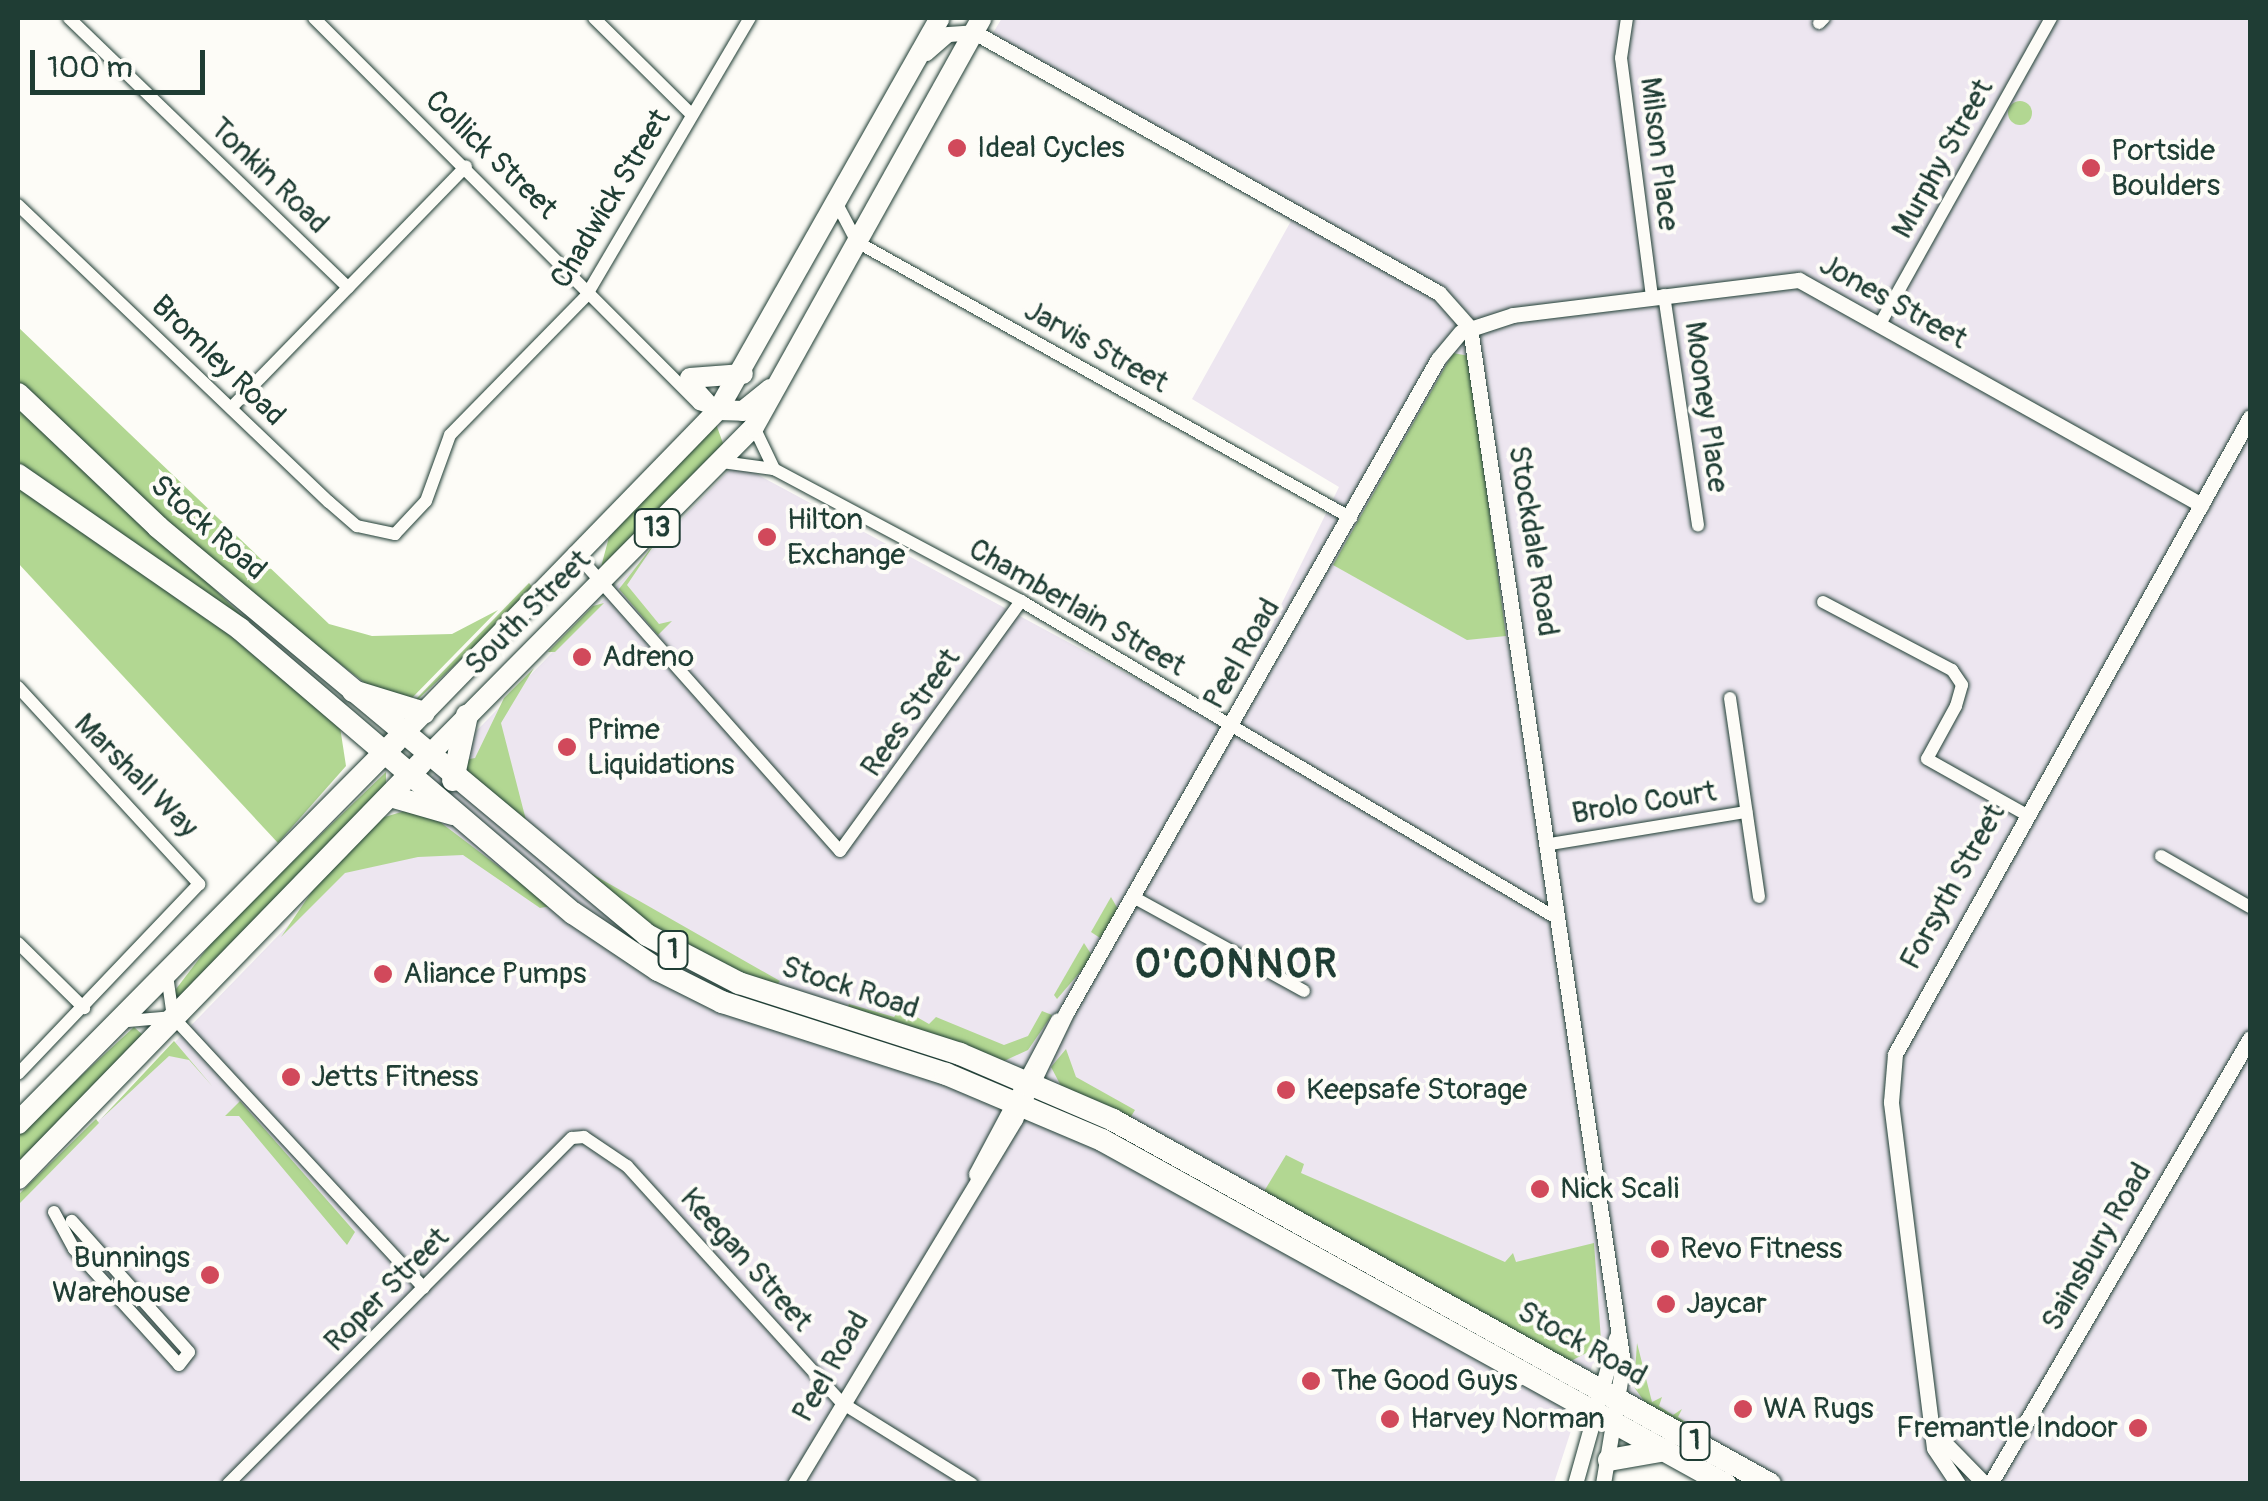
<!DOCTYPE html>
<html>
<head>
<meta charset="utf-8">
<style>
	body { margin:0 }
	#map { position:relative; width:2268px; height:1501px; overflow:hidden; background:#fdfcf7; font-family:Pangolin,sans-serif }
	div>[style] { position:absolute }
	.built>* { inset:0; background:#ede6f0 }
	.green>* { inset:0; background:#b2d792 }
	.round { border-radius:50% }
	.roads { filter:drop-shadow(0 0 2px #1f3d34) drop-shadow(0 0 2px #1f3d34) }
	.minor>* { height:12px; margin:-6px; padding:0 6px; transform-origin:6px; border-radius:6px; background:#fdfcf7 }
	.tertiary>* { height:15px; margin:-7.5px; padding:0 7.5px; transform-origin:7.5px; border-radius:7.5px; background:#fdfcf7 }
	.primary>* { height:20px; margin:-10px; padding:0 10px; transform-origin:10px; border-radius:10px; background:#fdfcf7 }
	.trunk>* { height:22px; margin:-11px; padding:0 11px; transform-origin:11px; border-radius:11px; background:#fdfcf7 }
	.dots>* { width:28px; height:28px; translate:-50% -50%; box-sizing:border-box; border:5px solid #fdfcf7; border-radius:50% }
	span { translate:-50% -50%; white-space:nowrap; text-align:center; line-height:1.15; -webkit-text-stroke:8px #fdfcf7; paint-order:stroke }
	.shield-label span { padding:2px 8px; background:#fdfcf7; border:2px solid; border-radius:8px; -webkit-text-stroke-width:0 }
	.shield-label { font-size:28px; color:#1f3d34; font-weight:700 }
	.poi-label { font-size:30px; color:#1f3d34 }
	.left { translate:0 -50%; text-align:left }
	.right { translate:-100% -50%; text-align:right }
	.street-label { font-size:30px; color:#1f3d34 }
	.district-label { font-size:40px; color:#1f3d34; font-weight:700; letter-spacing:2.5px }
	.frame { position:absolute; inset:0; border:20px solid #1f3d34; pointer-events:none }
	.scale { position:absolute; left:30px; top:50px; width:175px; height:45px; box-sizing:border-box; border:5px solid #1f3d34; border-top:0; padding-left:12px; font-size:30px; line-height:35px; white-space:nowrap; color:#1f3d34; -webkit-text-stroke:8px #fdfcf7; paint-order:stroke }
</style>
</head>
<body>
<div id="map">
	<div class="built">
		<i style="clip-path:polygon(1002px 18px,2250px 18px,2250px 1483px,1783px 1483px,1645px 1406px,1593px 1363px,1554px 1483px,18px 1483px,18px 1204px,736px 463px,1222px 725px,1339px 487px,1192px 399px,1291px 221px,987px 43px)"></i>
	</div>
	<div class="green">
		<i class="round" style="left:2008px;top:101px;width:24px;height:24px"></i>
		<i style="clip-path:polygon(18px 327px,329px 624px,372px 636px,452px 634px,498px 610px,409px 701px,370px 687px,223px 573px,18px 384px)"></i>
		<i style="clip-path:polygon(1453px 353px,1469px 356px,1506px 636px,1467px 640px,1333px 565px)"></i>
		<i style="clip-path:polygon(18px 408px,184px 560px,255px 628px,18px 466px)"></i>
		<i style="clip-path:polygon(716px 424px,724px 446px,601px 567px,609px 537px)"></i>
		<i style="clip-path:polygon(18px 484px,198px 609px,340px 727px,346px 766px,278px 843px,18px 563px)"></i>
		<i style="clip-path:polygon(658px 539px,627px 585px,659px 624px,672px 621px,658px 635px,619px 589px)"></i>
		<i style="clip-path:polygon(529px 583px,535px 590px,412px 705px,418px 697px)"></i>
		<i style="clip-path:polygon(604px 603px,555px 652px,548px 652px,593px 606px)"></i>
		<i style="clip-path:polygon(534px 668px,501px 723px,527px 824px,564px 858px,780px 981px,774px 988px,656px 933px,464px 778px,459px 761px,475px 758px,504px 698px)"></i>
		<i style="clip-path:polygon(386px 772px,386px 786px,181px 1001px,173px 993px,221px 930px)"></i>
		<i style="clip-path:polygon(408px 810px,440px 822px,551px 906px,540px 908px,463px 855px,418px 857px,345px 873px,281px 937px,321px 878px,378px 819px)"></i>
		<i style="clip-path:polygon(1111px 897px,1119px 911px,1100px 938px,1091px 932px)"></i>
		<i style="clip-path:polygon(1084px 943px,1093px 957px,1057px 999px,1054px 995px)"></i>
		<i style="clip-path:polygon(849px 1004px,894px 1017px,901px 1008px,929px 1024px,936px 1017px,1004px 1045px,1028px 1036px,1042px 1011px,1052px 1015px,1028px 1050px,1004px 1061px,846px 1011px)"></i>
		<i style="clip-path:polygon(134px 1027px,145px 1037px,18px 1166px,18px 1134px)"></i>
		<i style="clip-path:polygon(174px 1041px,213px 1087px,189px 1060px,169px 1056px,101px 1119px)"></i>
		<i style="clip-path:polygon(1066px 1049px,1076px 1077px,1135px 1110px,1129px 1120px,1061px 1086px,1051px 1067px)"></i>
		<i style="clip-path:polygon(240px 1101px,355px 1232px,347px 1245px,239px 1116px,225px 1116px)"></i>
		<i style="clip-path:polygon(96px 1119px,99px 1123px,18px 1205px,18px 1195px)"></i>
		<i style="clip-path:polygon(1286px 1155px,1304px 1164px,1301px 1173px,1505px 1262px,1513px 1253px,1516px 1262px,1594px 1243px,1602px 1354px,1594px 1349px,1569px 1362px,1263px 1193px)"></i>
		<i style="clip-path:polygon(1637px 1343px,1652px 1402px,1662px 1397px,1659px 1406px,1673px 1415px,1682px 1409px,1678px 1417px,1741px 1460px,1649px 1408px,1634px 1387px)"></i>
	</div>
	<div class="roads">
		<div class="minor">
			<i style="left:69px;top:18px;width:388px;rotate:44deg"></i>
			<i style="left:314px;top:18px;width:545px;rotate:45.07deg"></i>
			<i style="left:699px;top:404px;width:20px;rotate:18deg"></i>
			<i style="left:594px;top:18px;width:138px;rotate:44.7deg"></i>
			<i style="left:1627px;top:18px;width:40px;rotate:98.5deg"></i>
			<i style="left:1621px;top:58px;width:241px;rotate:82.6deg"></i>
			<i style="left:1819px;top:23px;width:7px;rotate:-45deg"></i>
			<i style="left:836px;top:202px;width:45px;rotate:62.3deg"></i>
			<i style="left:857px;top:242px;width:566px;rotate:29.19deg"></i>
			<i style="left:18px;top:205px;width:430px;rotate:43.7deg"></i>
			<i style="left:329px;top:502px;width:37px;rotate:41deg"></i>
			<i style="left:357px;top:526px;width:39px;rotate:12deg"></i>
			<i style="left:395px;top:534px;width:45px;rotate:-46.8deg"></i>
			<i style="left:426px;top:501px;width:70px;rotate:-70deg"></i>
			<i style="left:450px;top:435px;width:194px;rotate:-45.6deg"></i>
			<i style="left:586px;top:296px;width:323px;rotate:-59.5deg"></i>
			<i style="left:1664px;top:295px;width:233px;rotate:81.6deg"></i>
			<i style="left:1880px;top:324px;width:351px;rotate:-60.8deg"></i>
			<i style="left:690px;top:379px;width:42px;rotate:47.9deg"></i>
			<i style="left:231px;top:408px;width:337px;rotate:-45.8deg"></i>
			<i style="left:754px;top:427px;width:47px;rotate:64.5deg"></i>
			<i style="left:722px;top:462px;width:52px;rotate:7.7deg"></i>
			<i style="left:774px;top:469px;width:280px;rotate:28.1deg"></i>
			<i style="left:1021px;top:601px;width:624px;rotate:30.63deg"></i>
			<i style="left:579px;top:557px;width:393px;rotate:48.4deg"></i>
			<i style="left:840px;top:851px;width:309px;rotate:-54.1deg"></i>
			<i style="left:1823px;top:602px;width:146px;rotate:27.8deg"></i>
			<i style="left:1952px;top:670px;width:18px;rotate:56deg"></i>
			<i style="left:1962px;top:685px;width:22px;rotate:106deg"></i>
			<i style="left:1956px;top:706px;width:60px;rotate:118.7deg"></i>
			<i style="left:1927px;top:759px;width:112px;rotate:29.3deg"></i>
			<i style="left:18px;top:687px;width:268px;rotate:47.4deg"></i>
			<i style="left:199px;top:884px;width:262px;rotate:133.6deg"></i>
			<i style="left:1730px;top:698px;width:201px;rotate:81.7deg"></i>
			<i style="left:1550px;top:844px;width:199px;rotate:-9.3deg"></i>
			<i style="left:2161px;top:856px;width:103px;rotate:29.8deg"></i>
			<i style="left:1133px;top:897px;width:195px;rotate:28.8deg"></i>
			<i style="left:18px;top:943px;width:93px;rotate:44.6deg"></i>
			<i style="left:167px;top:975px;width:42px;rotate:81.9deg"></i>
			<i style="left:173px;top:1017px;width:369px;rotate:47.2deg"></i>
			<i style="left:117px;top:1022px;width:56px;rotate:-5.1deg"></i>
			<i style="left:54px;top:1212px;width:42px;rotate:61.6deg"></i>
			<i style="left:74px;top:1249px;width:156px;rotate:47.8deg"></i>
			<i style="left:179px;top:1365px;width:16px;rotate:-52deg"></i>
			<i style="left:189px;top:1352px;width:176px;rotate:-131.8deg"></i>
			<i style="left:228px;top:1484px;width:488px;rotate:-45.2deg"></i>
			<i style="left:572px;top:1138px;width:12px;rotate:-5deg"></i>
			<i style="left:584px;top:1137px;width:52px;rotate:34deg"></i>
			<i style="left:627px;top:1166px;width:320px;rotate:47.8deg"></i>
			<i style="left:842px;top:1403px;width:153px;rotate:31.9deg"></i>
		</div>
		<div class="tertiary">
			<i style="left:926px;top:53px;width:29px;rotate:-41deg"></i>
			<i style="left:948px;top:34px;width:26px;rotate:-4deg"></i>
			<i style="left:974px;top:32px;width:533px;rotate:29.31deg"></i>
			<i style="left:1439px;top:293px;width:47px;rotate:48.5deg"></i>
			<i style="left:1470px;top:328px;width:1046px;rotate:81.59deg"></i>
			<i style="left:1623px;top:1363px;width:123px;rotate:99.4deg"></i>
			<i style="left:976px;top:1174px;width:174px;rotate:-62deg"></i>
			<i style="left:1934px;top:1432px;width:73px;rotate:45.6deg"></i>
			<i style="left:795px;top:1484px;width:426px;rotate:-58.9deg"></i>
			<i style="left:1015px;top:1119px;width:118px;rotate:-64.3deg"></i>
			<i style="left:1066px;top:1013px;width:752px;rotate:-60.37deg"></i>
			<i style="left:1438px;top:359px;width:35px;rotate:-50deg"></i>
			<i style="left:1461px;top:332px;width:55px;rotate:-18.1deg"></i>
			<i style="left:1513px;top:315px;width:288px;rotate:-7deg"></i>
			<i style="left:1799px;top:280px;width:461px;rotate:29.2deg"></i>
			<i style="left:1575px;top:1484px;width:152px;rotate:-74.3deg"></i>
			<i style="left:1958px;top:1484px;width:43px;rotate:-123.7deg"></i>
			<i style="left:1934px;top:1448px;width:349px;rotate:-97.1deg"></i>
			<i style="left:1891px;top:1102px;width:48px;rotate:-85.2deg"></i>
			<i style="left:1895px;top:1054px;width:729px;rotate:-60.87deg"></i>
			<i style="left:1990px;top:1484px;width:516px;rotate:-59.76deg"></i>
		</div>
		<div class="primary">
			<i style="left:690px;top:378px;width:53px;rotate:-4.3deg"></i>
			<i style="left:718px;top:410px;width:25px;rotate:2deg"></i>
			<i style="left:743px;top:411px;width:35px;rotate:-39deg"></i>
			<i style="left:402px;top:735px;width:453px;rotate:-45.8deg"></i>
			<i style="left:718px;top:410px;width:450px;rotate:-60.5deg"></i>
			<i style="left:427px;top:757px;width:465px;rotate:-45.3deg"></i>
			<i style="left:754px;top:427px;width:468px;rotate:-60.9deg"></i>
		</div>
		<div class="trunk">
			<i style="left:18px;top:394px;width:193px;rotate:43.5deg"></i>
			<i style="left:158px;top:527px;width:637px;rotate:39.84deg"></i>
			<i style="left:647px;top:935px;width:104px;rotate:27.6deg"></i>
			<i style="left:739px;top:983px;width:232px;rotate:17.8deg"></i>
			<i style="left:960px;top:1054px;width:167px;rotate:23.3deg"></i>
			<i style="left:1113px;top:1120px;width:751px;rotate:28.99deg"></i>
			<i style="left:18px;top:475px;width:270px;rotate:34.7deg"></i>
			<i style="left:240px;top:629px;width:438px;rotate:40.5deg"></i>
			<i style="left:573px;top:913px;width:102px;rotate:33.8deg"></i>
			<i style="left:658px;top:970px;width:72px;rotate:26.6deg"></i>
			<i style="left:722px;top:1002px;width:235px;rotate:17.8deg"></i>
			<i style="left:946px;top:1074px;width:169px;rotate:22.9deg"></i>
			<i style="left:1102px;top:1140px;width:712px;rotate:28.91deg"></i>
			<i style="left:353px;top:691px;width:74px;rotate:17.2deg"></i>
			<i style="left:453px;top:780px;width:66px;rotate:-77.8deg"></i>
			<i style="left:390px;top:796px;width:66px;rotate:15.9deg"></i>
			<i style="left:18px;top:1123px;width:537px;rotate:-45.3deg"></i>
			<i style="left:18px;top:1178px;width:578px;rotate:-45.84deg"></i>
			<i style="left:1609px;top:1460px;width:58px;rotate:-10deg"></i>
		</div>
	</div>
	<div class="dots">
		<i style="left:957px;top:148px;background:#d1495b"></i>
		<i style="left:2091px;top:168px;background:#d1495b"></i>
		<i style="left:767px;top:537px;background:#d1495b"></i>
		<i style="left:582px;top:657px;background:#d1495b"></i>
		<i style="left:567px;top:747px;background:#d1495b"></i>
		<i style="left:383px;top:974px;background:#d1495b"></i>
		<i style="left:291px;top:1077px;background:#d1495b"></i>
		<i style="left:1286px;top:1090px;background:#d1495b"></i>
		<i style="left:1540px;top:1189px;background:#d1495b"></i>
		<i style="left:1660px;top:1249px;background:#d1495b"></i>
		<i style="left:210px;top:1275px;background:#d1495b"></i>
		<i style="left:1666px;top:1304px;background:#d1495b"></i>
		<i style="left:1311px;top:1381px;background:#d1495b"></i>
		<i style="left:1743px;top:1409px;background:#d1495b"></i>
		<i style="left:1390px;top:1419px;background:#d1495b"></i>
		<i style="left:2138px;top:1428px;background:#d1495b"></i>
	</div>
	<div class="shield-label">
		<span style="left:657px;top:528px">13</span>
		<span style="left:673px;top:950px">1</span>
		<span style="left:1695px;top:1441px">1</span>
	</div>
	<div class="poi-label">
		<span class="left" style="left:977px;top:148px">Ideal Cycles</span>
		<span class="left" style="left:2111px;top:168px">Portside<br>Boulders</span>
		<span class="left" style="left:787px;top:537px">Hilton<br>Exchange</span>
		<span class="left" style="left:602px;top:657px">Adreno</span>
		<span class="left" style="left:587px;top:747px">Prime<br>Liquidations</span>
		<span class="left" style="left:403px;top:974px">Aliance Pumps</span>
		<span class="left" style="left:311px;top:1077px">Jetts Fitness</span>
		<span class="left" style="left:1306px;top:1090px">Keepsafe Storage</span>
		<span class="left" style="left:1560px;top:1189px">Nick Scali</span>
		<span class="left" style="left:1680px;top:1249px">Revo Fitness</span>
		<span class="right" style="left:190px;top:1275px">Bunnings<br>Warehouse</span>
		<span class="left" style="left:1686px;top:1304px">Jaycar</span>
		<span class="left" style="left:1331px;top:1381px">The Good Guys</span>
		<span class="left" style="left:1763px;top:1409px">WA Rugs</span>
		<span class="left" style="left:1410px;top:1419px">Harvey Norman</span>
		<span class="right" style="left:2118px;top:1428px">Fremantle Indoor</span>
	</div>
	<div class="street-label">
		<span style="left:1659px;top:154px;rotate:83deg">Milson Place</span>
		<span style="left:491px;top:155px;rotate:44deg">Collick Street</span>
		<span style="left:1943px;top:159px;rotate:-61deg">Murphy Street</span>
		<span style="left:269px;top:176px;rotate:44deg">Tonkin Road</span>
		<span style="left:611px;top:199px;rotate:-59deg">Chadwick Street</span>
		<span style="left:1893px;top:302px;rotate:29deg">Jones Street</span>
		<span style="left:1096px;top:347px;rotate:29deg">Jarvis Street</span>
		<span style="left:218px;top:361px;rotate:44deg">Bromley Road</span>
		<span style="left:1706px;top:407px;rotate:82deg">Mooney Place</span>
		<span style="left:208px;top:528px;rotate:41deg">Stock Road</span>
		<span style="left:1533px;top:541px;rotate:81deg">Stockdale Road</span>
		<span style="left:1077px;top:608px;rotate:30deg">Chamberlain Street</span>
		<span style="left:528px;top:613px;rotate:-45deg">South Street</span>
		<span style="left:1242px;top:654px;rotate:-60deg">Peel Road</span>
		<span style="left:911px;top:713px;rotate:-55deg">Rees Street</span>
		<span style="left:136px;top:776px;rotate:45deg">Marshall Way</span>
		<span style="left:1644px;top:803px;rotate:-9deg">Brolo Court</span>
		<span style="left:1953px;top:887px;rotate:-61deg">Forsyth Street</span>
		<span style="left:850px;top:988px;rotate:18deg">Stock Road</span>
		<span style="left:2097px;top:1247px;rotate:-60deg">Sainsbury Road</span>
		<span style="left:746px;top:1260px;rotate:48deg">Keegan Street</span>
		<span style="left:387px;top:1290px;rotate:-45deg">Roper Street</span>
		<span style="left:1582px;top:1344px;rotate:29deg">Stock Road</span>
		<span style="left:831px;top:1367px;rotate:-60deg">Peel Road</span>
	</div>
	<div class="district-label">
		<span style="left:1237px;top:965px">O'CONNOR</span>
	</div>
	<div class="frame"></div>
	<div class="scale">100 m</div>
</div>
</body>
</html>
